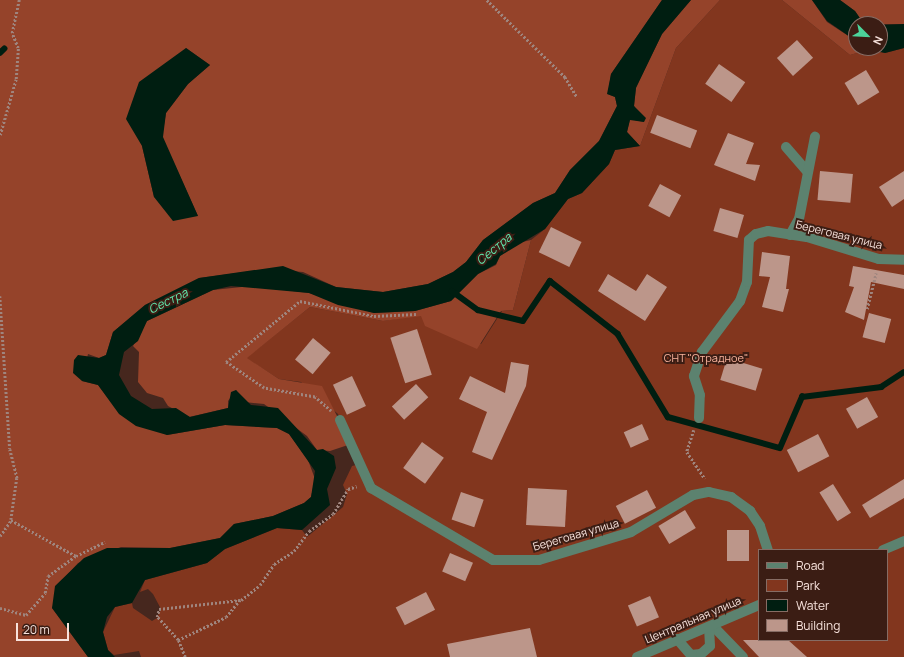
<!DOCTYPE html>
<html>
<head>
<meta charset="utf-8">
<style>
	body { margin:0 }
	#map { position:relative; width:904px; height:657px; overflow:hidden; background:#46271e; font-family:Manrope,sans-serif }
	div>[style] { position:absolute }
	.green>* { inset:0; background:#82361e }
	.forest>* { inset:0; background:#95432a }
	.water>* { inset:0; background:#001e11 }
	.stream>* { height:5.5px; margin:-2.75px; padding:0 2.75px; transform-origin:2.75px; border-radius:2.75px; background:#001e11 }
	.building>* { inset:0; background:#bc968a; transform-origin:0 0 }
	.path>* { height:2.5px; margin-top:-1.25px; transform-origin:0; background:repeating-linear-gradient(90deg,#9f857e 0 2px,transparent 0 4px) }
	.minor>* { height:10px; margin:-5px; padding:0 5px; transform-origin:5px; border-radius:5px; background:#5c826f }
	span { translate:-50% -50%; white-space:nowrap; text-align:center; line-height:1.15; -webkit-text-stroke:4px #3b1d14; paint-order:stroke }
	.street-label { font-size:11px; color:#f7e2dc }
	.park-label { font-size:11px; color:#fab49e }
	.water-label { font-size:12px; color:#61e9ae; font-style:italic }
	.legend { position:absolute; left:758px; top:549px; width:130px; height:92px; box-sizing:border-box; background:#3b1d14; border:1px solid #866c64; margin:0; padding:5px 7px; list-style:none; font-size:12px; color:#f7e2dc }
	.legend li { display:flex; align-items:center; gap:8px; height:20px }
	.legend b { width:20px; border:1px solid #866c64 }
	.north { position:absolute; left:848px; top:16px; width:40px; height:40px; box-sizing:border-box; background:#3b1d14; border:1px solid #866c64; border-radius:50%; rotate:114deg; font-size:11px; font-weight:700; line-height:16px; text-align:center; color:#f7e2dc }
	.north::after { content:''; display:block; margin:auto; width:14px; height:18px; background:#4cd39a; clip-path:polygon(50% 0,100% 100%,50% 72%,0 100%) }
	.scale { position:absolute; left:16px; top:623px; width:53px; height:18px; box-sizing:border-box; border:2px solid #f7e2dc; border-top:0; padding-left:5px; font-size:12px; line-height:14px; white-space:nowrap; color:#f7e2dc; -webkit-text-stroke:3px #3b1d14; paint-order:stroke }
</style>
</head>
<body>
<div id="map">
	<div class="green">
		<i style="clip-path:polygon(evenodd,720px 0,782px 0,850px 55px,867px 50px,885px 53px,904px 48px,904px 657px,141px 657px,139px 651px,114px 655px,108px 650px,103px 632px,115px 607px,132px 603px,133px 608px,152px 621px,157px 618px,161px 609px,153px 594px,148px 589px,140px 592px,145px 580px,207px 563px,225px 549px,277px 528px,302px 530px,307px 537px,343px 507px,347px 494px,343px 485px,352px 466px,360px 464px,338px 414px,301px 382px,279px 379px,246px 358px,310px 307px,383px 321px,421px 315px,481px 344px,502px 311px,513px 310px,531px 240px,545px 229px,568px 199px,582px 193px,609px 164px,615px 150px,640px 146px,676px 48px,720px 0,759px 550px,887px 550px,887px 640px,759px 640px,759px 550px)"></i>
	</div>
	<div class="forest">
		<i style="clip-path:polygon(evenodd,0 0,662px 0,611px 74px,608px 94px,615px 97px,617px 106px,599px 141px,570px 170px,555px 193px,533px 203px,483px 240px,466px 262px,453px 272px,428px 284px,383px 292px,336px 287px,303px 272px,268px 269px,199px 278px,145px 305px,113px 332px,106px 355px,99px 358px,88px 354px,82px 381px,98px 385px,111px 402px,167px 435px,225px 425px,277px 428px,289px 434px,308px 460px,315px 479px,311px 497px,304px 503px,273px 516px,234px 524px,220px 538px,170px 548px,121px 547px,78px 563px,68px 574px,52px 608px,88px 657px,0 657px,0 0,186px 48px,210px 65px,188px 84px,166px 113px,162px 137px,198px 216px,154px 197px,142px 146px,186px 48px)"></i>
		<i style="clip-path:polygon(691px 0,720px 0,676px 48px,640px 146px,627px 132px,630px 119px,644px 122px,634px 106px,636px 87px,662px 34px)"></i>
		<i style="clip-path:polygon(782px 0,812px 0,827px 22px,856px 41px,856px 48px,867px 50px,850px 55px)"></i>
		<i style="clip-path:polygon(840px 0,904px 0,904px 24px,864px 24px,855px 11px)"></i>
		<i style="clip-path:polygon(531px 240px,513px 310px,501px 311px,477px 349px,425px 326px,421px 316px,383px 321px,310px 307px,247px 358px,279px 379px,322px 386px,351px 444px,330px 451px,317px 450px,307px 436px,264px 404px,244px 402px,236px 390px,228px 401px,228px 408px,189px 417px,168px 406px,163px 398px,147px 393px,138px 382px,139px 352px,133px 346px,147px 321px,213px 290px,251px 286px,309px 293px,374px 313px,415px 311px,451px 301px,478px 274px,496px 265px,500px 256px,518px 243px)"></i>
	</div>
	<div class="water">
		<i style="clip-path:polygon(662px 0,691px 0,662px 34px,636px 88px,634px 106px,646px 118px,644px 122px,630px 120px,627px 132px,640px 146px,615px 150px,609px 164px,582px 193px,568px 199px,545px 229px,500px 256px,496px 264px,478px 274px,451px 301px,415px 311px,374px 313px,338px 305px,309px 293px,231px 286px,213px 290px,147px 321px,138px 341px,124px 352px,122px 361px,119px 375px,131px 396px,152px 409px,176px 408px,190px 417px,228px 408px,231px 392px,236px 390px,251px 405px,278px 408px,317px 450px,323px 449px,334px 456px,336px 468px,327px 489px,330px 505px,302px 530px,277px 528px,225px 549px,207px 563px,145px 580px,132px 603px,115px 607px,107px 617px,103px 632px,108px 650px,115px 657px,88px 657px,52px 608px,55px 586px,84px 558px,107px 548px,170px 548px,220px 538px,234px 524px,273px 516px,304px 503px,311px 497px,315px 471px,289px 434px,277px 428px,225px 425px,167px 435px,136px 426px,119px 414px,98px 385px,82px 381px,73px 373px,74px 360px,78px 355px,99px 358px,106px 355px,113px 332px,145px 305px,199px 278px,283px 266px,336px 287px,383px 292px,428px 284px,453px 272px,466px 262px,483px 240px,533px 203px,555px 193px,570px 170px,599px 141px,617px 106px,615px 97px,607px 94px,611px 74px)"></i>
		<i style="clip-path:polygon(812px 0,840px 0,855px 11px,864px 24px,856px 24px,856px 41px,827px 21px)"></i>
		<i style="clip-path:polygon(904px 24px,904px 48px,885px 53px,865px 48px,880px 48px,880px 25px)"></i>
		<i style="clip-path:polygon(186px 48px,210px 65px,188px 84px,166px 113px,163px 137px,198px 216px,173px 221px,154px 197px,142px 146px,126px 119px,139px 82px)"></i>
	</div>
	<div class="stream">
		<i style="left:0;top:53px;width:6px;rotate:-45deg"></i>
		<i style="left:452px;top:291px;width:32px;rotate:36deg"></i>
		<i style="left:478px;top:310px;width:46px;rotate:13.7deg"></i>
		<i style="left:523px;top:321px;width:48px;rotate:-56deg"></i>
		<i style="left:550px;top:281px;width:86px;rotate:37.9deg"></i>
		<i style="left:618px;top:334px;width:97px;rotate:58.9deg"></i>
		<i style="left:668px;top:417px;width:116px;rotate:15.5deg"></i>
		<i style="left:780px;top:448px;width:56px;rotate:-66.7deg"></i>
		<i style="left:802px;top:397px;width:80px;rotate:-7.2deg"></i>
		<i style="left:881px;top:387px;width:27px;rotate:-33deg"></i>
	</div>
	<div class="building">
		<i style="left:797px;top:40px;width:24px;height:27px;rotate:48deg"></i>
		<i style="left:719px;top:64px;width:32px;height:24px;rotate:35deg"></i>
		<i style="left:866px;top:70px;width:26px;height:25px;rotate:59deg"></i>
		<i style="left:657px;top:115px;width:43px;height:19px;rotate:21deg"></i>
		<i style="clip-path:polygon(728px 133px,754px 143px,746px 164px,760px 165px,755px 181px,714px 165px)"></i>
		<i style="left:820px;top:171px;width:33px;height:29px;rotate:5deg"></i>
		<i style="clip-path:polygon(904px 171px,904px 199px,892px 207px,879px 187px)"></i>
		<i style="left:660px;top:184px;width:24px;height:25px;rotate:28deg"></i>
		<i style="left:720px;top:208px;width:25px;height:24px;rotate:16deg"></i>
		<i style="left:551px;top:227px;width:34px;height:28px;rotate:26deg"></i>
		<i style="clip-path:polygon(762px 252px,790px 256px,786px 289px,789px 289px,783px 312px,762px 307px,770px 277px,759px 276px)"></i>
		<i style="clip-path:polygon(853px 266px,904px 275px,904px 289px,871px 282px,864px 320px,845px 312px,854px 287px,849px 286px)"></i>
		<i style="clip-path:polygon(608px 274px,636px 291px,647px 274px,667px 287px,645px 321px,598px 291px)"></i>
		<i style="left:869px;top:313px;width:23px;height:25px;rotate:15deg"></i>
		<i style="left:417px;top:329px;width:48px;height:28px;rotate:72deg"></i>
		<i style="left:313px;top:338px;width:23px;height:28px;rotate:40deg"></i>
		<i style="left:727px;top:358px;width:37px;height:23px;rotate:17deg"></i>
		<i style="clip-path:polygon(511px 362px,529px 365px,526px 386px,492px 460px,472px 452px,487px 412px,459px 399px,470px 376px,505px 393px)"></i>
		<i style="left:352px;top:376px;width:33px;height:21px;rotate:65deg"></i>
		<i style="left:416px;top:384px;width:18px;height:33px;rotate:47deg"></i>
		<i style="left:867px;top:397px;width:23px;height:24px;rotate:61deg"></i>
		<i style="left:642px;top:424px;width:17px;height:20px;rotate:66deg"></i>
		<i style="left:818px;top:434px;width:25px;height:35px;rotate:63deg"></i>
		<i style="left:422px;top:442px;width:27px;height:32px;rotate:36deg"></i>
		<i style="clip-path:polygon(904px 479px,904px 498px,870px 518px,862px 505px)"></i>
		<i style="left:833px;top:484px;width:34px;height:16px;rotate:58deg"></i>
		<i style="left:528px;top:488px;width:39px;height:37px;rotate:3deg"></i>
		<i style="left:647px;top:490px;width:20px;height:35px;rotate:63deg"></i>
		<i style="left:461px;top:492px;width:24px;height:29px;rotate:19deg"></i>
		<i style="left:685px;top:510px;width:21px;height:31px;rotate:59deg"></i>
		<i style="left:727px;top:530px;width:22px;height:31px"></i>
		<i style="left:450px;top:553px;width:25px;height:20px;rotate:23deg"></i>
		<i style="left:426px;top:592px;width:20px;height:34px;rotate:63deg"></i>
		<i style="left:650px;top:596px;width:23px;height:24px;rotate:67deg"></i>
		<i style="clip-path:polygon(530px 628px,537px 657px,450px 657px,447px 644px)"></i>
		<i style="clip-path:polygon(743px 640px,788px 640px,807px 657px,759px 657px)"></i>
	</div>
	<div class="path">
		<i style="left:487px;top:0;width:110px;rotate:44.6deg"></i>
		<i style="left:565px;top:77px;width:23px;rotate:59deg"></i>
		<i style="left:0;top:135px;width:58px;rotate:-74.1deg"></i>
		<i style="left:16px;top:79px;width:31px;rotate:-86deg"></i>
		<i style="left:18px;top:48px;width:16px;rotate:-112deg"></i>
		<i style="left:12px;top:33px;width:34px;rotate:-78deg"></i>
		<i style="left:0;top:296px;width:153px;rotate:86.3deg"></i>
		<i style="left:10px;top:449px;width:30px;rotate:76deg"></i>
		<i style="left:17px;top:478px;width:42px;rotate:98.1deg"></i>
		<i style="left:11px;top:520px;width:74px;rotate:29deg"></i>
		<i style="left:76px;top:556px;width:32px;rotate:-26deg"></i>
		<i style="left:867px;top:309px;width:37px;rotate:-76deg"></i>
		<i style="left:331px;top:411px;width:21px;rotate:-139deg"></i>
		<i style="left:315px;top:397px;width:52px;rotate:-170deg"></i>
		<i style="left:264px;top:388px;width:46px;rotate:-145.6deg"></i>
		<i style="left:226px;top:362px;width:96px;rotate:-39.5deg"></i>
		<i style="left:300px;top:301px;width:76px;rotate:11.5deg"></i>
		<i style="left:374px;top:316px;width:42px;rotate:-2.7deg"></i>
		<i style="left:694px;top:430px;width:23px;rotate:108deg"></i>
		<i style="left:687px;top:452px;width:32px;rotate:56deg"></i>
		<i style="left:0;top:536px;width:19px;rotate:-55deg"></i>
		<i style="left:0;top:608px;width:27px;rotate:15deg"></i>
		<i style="left:26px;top:615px;width:29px;rotate:-49deg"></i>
		<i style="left:45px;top:593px;width:17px;rotate:-80deg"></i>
		<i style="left:48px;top:576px;width:34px;rotate:-36deg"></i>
		<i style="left:178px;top:640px;width:53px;rotate:-25.6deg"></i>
		<i style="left:226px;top:617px;width:22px;rotate:-51deg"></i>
		<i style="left:185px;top:657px;width:18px;rotate:-112deg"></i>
		<i style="left:178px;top:640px;width:31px;rotate:-132deg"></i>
		<i style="left:157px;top:617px;width:8px;rotate:-76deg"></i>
		<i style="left:159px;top:609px;width:82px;rotate:-6.3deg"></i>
		<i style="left:241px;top:600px;width:24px;rotate:-38deg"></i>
		<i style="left:260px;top:585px;width:25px;rotate:-56deg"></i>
		<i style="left:274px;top:564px;width:24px;rotate:-33deg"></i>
		<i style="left:294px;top:551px;width:25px;rotate:-53deg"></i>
		<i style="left:309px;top:531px;width:29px;rotate:-35deg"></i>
		<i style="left:333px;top:514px;width:29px;rotate:-59deg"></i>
		<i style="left:348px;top:489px;width:9px;rotate:-18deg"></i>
	</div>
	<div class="minor">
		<i style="left:786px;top:147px;width:33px;rotate:49deg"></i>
		<i style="left:790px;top:235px;width:18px;rotate:-61deg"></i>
		<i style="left:799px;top:219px;width:84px;rotate:-79deg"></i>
		<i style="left:699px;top:418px;width:23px;rotate:-88deg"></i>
		<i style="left:700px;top:395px;width:20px;rotate:-108deg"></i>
		<i style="left:694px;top:376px;width:25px;rotate:-72deg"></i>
		<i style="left:702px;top:352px;width:64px;rotate:-53.3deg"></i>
		<i style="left:740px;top:301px;width:20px;rotate:-70deg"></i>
		<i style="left:747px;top:282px;width:42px;rotate:-87.3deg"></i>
		<i style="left:749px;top:240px;width:9px;rotate:-41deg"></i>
		<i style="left:756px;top:234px;width:12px;rotate:-14deg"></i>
		<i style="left:768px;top:231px;width:39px;rotate:9deg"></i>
		<i style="left:807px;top:237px;width:75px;rotate:17deg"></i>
		<i style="left:879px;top:259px;width:25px;rotate:2deg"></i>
		<i style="left:340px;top:420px;width:75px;rotate:65.5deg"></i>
		<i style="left:371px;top:488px;width:142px;rotate:30.5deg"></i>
		<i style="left:493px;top:560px;width:46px"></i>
		<i style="left:539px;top:560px;width:96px;rotate:-16.9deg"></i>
		<i style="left:631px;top:532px;width:72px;rotate:-30.8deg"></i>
		<i style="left:693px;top:495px;width:16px;rotate:-11deg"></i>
		<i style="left:709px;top:492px;width:23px;rotate:13deg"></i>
		<i style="left:731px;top:497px;width:24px;rotate:36deg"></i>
		<i style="left:750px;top:511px;width:18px;rotate:56deg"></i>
		<i style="left:760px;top:526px;width:25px;rotate:72deg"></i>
		<i style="left:883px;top:550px;width:23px;rotate:-23deg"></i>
		<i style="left:713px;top:626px;width:43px;rotate:45.9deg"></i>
		<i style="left:677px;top:639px;width:21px;rotate:49deg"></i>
		<i style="left:691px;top:655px;width:10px;rotate:-6deg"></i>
		<i style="left:701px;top:654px;width:12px;rotate:-42deg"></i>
		<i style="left:710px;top:646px;width:19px;rotate:-93deg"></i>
		<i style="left:637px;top:657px;width:133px;rotate:-23.1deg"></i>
	</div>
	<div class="street-label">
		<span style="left:839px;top:235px;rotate:14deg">Береговая улица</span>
		<span style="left:576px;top:535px;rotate:-16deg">Береговая улица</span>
		<span style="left:693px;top:620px;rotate:-23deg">Центральная улица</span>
	</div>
	<div class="park-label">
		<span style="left:706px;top:358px">СНТ "Отрадное"</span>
	</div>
	<div class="water-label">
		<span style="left:494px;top:249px;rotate:-40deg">Сестра</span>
		<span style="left:168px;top:301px;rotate:-26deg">Сестра</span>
	</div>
	<ul class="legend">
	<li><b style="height:5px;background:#5c826f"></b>Road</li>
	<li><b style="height:11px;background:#82361e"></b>Park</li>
	<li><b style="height:11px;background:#001e11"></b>Water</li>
	<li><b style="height:11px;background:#bc968a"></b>Building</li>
	</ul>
	<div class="north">N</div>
	<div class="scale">20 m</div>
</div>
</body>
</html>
